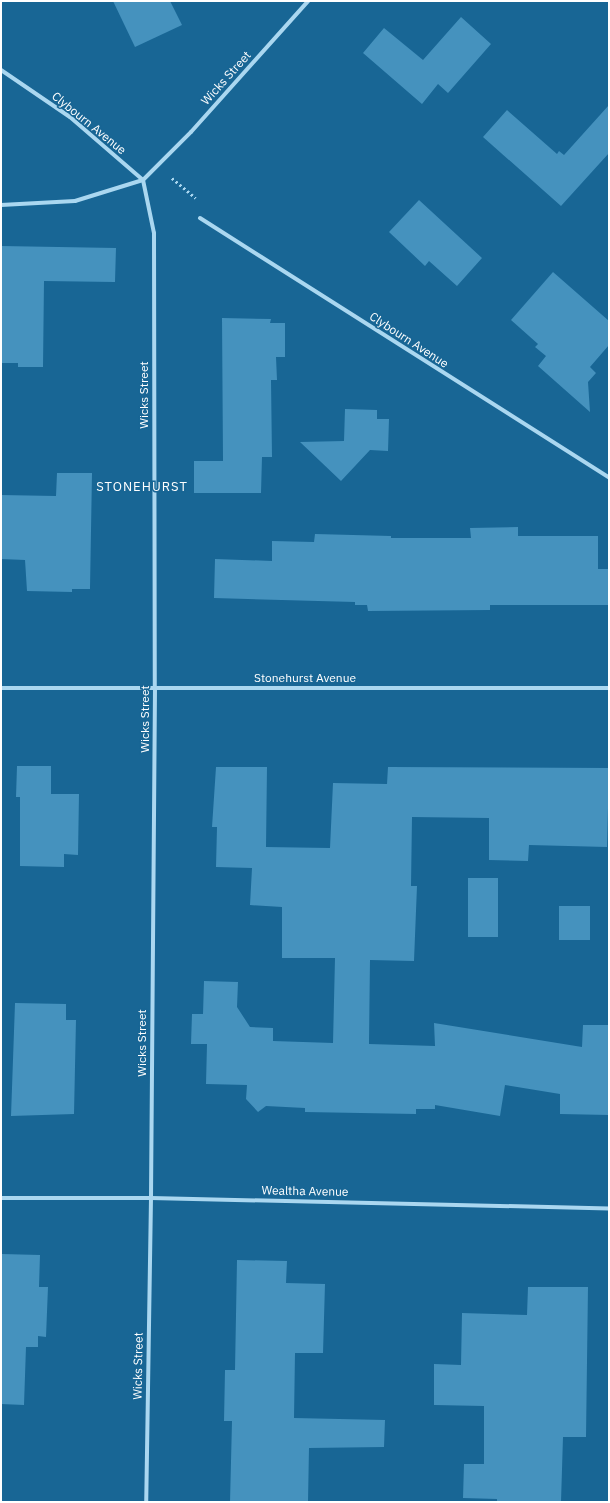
<!DOCTYPE html>
<html>
<head>
<meta charset="utf-8">
<style>
	body { margin:0 }
	#map { position:relative; width:610px; height:1503px; overflow:hidden; background:#186695; font-family:"IBM Plex Sans",sans-serif }
	div>[style] { position:absolute }
	.building>* { inset:0; background:#4592be; transform-origin:0 0 }
	.path>* { height:2.5px; margin-top:-1.25px; transform-origin:0; background:repeating-linear-gradient(90deg,#aad7f0 0 2px,transparent 0 5px) }
	.minor>* { height:4px; margin:-2px; padding:0 2px; transform-origin:2px; border-radius:2px; background:#aad7f0 }
	span { translate:-50% -50%; white-space:nowrap; text-align:center; line-height:1.15; -webkit-text-stroke:3px #186695; paint-order:stroke }
	.street-label { font-size:12px; color:#fff }
	.neighbourhood-label { font-size:13px; color:#fff; letter-spacing:1px }
	.frame { position:absolute; inset:0; border:2px solid #fff; pointer-events:none }
</style>
</head>
<body>
<div id="map">
	<div class="building">
		<i style="clip-path:polygon(113px 1px,170px 1px,182px 25px,135px 47px)"></i>
		<i style="clip-path:polygon(461px 17px,491px 44px,448px 93px,438px 84px,422px 104px,363px 53px,384px 28px,423px 60px)"></i>
		<i style="clip-path:polygon(609px 105px,609px 153px,561px 206px,483px 137px,507px 110px,557px 154px,559px 151px,564px 155px)"></i>
		<i style="clip-path:polygon(419px 200px,482px 258px,457px 286px,429px 261px,425px 266px,389px 232px)"></i>
		<i style="clip-path:polygon(1px 246px,116px 248px,115px 282px,44px 281px,43px 367px,18px 367px,18px 363px,1px 363px)"></i>
		<i style="clip-path:polygon(553px 272px,609px 321px,609px 345px,590px 367px,596px 373px,588px 382px,590px 412px,538px 366px,546px 356px,535px 347px,538px 344px,511px 320px)"></i>
		<i style="clip-path:polygon(222px 318px,271px 319px,270px 323px,285px 323px,285px 357px,276px 357px,277px 380px,271px 380px,272px 457px,262px 457px,261px 493px,194px 493px,194px 461px,223px 461px)"></i>
		<i style="clip-path:polygon(345px 409px,377px 410px,377px 419px,389px 419px,388px 451px,370px 450px,341px 481px,300px 442px,344px 441px)"></i>
		<i style="clip-path:polygon(57px 473px,92px 473px,90px 589px,72px 589px,72px 592px,27px 591px,25px 560px,1px 559px,1px 495px,56px 496px)"></i>
		<i style="clip-path:polygon(518px 527px,518px 536px,598px 536px,598px 569px,609px 569px,609px 605px,490px 605px,490px 610px,368px 611px,367px 605px,355px 605px,355px 602px,214px 598px,215px 559px,272px 561px,272px 541px,314px 542px,315px 534px,391px 536px,391px 538px,471px 538px,470px 528px)"></i>
		<i style="clip-path:polygon(17px 766px,51px 766px,51px 794px,79px 794px,78px 855px,64px 854px,64px 867px,20px 866px,20px 797px,16px 797px)"></i>
		<i style="clip-path:polygon(216px 767px,267px 767px,266px 847px,330px 848px,333px 783px,387px 784px,388px 767px,609px 768px,607px 847px,529px 845px,528px 861px,489px 860px,489px 818px,412px 817px,411px 886px,417px 886px,414px 961px,370px 960px,369px 1044px,435px 1046px,434px 1023px,582px 1047px,583px 1025px,609px 1025px,609px 1115px,560px 1114px,560px 1094px,505px 1085px,500px 1116px,435px 1105px,435px 1109px,416px 1109px,416px 1114px,305px 1112px,305px 1108px,266px 1106px,258px 1112px,246px 1099px,247px 1085px,206px 1084px,207px 1044px,191px 1044px,192px 1014px,203px 1014px,204px 981px,238px 982px,237px 1007px,250px 1027px,273px 1028px,273px 1041px,333px 1043px,335px 958px,282px 958px,282px 907px,250px 905px,252px 868px,216px 867px,217px 827px,212px 827px)"></i>
		<i style="left:498px;top:878px;width:59px;height:30px;rotate:90deg"></i>
		<i style="left:559px;top:906px;width:31px;height:34px"></i>
		<i style="clip-path:polygon(15px 1003px,66px 1004px,66px 1020px,76px 1020px,74px 1114px,11px 1116px)"></i>
		<i style="clip-path:polygon(2px 1254px,40px 1255px,39px 1287px,48px 1287px,46px 1337px,38px 1336px,38px 1347px,26px 1347px,24px 1405px,1px 1404px)"></i>
		<i style="clip-path:polygon(237px 1260px,287px 1261px,286px 1283px,325px 1284px,323px 1353px,295px 1353px,294px 1418px,385px 1420px,384px 1447px,309px 1448px,308px 1502px,230px 1502px,232px 1421px,224px 1421px,225px 1370px,235px 1370px)"></i>
		<i style="clip-path:polygon(528px 1287px,588px 1287px,586px 1437px,563px 1437px,561px 1502px,497px 1502px,497px 1499px,463px 1498px,464px 1464px,484px 1464px,484px 1406px,434px 1405px,434px 1364px,461px 1365px,462px 1313px,527px 1315px)"></i>
	</div>
	<div class="path">
		<i style="left:172px;top:178px;width:31px;rotate:40deg"></i>
	</div>
	<div class="minor">
		<i style="left:1px;top:70px;width:83px;rotate:34.3deg"></i>
		<i style="left:70px;top:117px;width:96px;rotate:40.8deg"></i>
		<i style="left:143px;top:180px;width:54px;rotate:78.3deg"></i>
		<i style="left:154px;top:233px;width:455px;rotate:89.9deg"></i>
		<i style="left:155px;top:688px;width:510px;rotate:90.45deg"></i>
		<i style="left:151px;top:1198px;width:304px;rotate:90.9deg"></i>
		<i style="left:1px;top:205px;width:74px;rotate:-3.1deg"></i>
		<i style="left:75px;top:201px;width:71px;rotate:-17.2deg"></i>
		<i style="left:143px;top:180px;width:68px;rotate:-45deg"></i>
		<i style="left:191px;top:132px;width:176px;rotate:-48.2deg"></i>
		<i style="left:200px;top:218px;width:485px;rotate:32.4deg"></i>
		<i style="left:1px;top:688px;width:608px"></i>
		<i style="left:1px;top:1198px;width:150px"></i>
		<i style="left:151px;top:1198px;width:458px;rotate:1.3deg"></i>
	</div>
	<div class="street-label">
		<span style="left:226px;top:78px;rotate:-48deg">Wicks Street</span>
		<span style="left:89px;top:123px;rotate:39deg">Clybourn Avenue</span>
		<span style="left:409px;top:340px;rotate:33deg">Clybourn Avenue</span>
		<span style="left:144px;top:395px;rotate:-90deg">Wicks Street</span>
		<span style="left:305px;top:678px">Stonehurst Avenue</span>
		<span style="left:145px;top:719px;rotate:-90deg">Wicks Street</span>
		<span style="left:142px;top:1043px;rotate:-90deg">Wicks Street</span>
		<span style="left:305px;top:1191px;rotate:1deg">Wealtha Avenue</span>
		<span style="left:138px;top:1366px;rotate:-89deg">Wicks Street</span>
	</div>
	<div class="neighbourhood-label">
		<span style="left:142px;top:487px">STONEHURST</span>
	</div>
	<div class="frame"></div>
</div>
</body>
</html>
